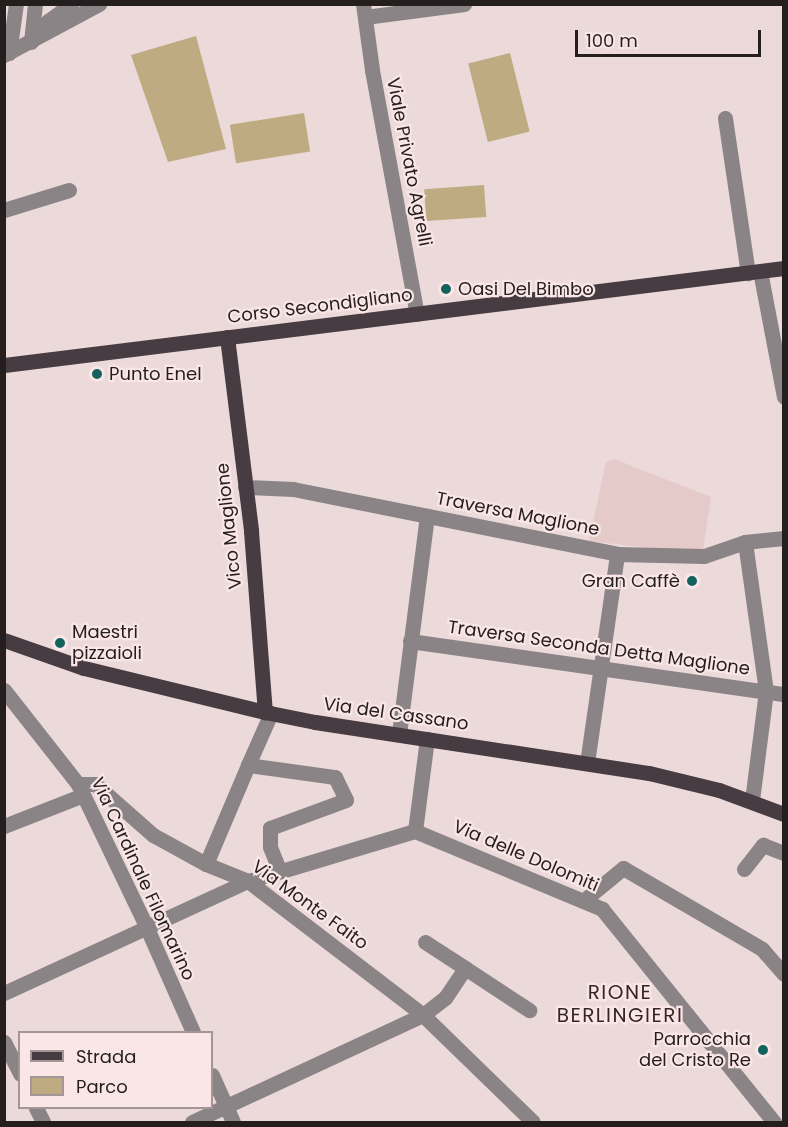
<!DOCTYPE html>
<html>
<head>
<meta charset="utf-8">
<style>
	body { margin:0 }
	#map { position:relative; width:788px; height:1127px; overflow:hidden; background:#ecd9d9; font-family:Poppins,sans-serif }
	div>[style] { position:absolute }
	.built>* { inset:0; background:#e5caca }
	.green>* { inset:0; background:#bfab81; transform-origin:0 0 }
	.minor>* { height:15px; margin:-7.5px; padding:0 7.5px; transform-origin:7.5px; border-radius:7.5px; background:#8a8487 }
	.major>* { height:15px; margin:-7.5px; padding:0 7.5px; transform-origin:7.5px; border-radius:7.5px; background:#463c42 }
	.dots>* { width:16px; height:16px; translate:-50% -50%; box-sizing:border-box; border:3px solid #fae6e6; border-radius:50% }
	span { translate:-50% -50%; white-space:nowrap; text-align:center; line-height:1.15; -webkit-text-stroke:4.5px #fae6e6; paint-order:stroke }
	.street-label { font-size:18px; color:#241e1e }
	.poi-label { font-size:18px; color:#241e1e }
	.left { translate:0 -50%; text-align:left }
	.right { translate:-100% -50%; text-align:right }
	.neighbourhood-label { font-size:20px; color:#342526; letter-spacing:1.5px }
	.frame { position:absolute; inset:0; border:6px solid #241e1e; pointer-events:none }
	.legend { position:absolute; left:18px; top:1031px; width:195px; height:78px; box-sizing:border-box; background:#fae6e6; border:2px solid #a49696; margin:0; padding:8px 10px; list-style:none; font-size:18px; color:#241e1e }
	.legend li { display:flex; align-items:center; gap:12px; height:30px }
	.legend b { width:30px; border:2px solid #a49696 }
	.scale { position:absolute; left:575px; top:30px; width:186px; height:27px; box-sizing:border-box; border:3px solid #241e1e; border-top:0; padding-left:8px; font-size:18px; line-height:21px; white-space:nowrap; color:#241e1e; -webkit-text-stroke:4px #fae6e6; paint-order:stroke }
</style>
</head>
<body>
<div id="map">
	<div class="built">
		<i style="clip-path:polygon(614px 459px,711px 497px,703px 551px,677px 551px,589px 541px,606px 462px)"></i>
	</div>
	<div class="green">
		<i style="clip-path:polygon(196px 36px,226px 149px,168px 162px,131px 55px)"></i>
		<i style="left:510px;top:53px;width:81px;height:43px;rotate:76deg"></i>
		<i style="left:304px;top:113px;width:39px;height:75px;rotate:81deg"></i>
		<i style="left:484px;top:185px;width:32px;height:60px;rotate:86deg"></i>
	</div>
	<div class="minor">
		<i style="left:363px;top:4px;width:67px;rotate:82.2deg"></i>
		<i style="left:372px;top:70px;width:248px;rotate:79.6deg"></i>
		<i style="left:365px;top:17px;width:100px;rotate:-7.5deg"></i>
		<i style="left:35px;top:37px;width:21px;rotate:-51deg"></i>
		<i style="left:48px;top:21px;width:29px;rotate:-36deg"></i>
		<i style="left:31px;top:42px;width:38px;rotate:-84deg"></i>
		<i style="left:9px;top:53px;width:49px;rotate:-81.9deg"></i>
		<i style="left:4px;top:55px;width:108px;rotate:-28.2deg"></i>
		<i style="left:725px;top:118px;width:157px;rotate:81.6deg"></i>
		<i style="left:4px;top:210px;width:68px;rotate:-17.1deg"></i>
		<i style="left:760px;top:271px;width:128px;rotate:79.2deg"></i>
		<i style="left:245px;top:487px;width:48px;rotate:2.4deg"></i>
		<i style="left:293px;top:489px;width:330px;rotate:11.3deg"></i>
		<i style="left:617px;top:554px;width:87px;rotate:1.3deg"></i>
		<i style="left:704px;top:556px;width:43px;rotate:-18.9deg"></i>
		<i style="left:745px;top:542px;width:39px;rotate:-6deg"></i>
		<i style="left:745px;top:542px;width:150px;rotate:82deg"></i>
		<i style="left:766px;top:691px;width:111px;rotate:97.3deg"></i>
		<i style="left:410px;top:641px;width:378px;rotate:8.1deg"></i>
		<i style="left:4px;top:690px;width:120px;rotate:51.8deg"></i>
		<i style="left:78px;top:784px;width:157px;rotate:64.4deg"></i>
		<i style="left:146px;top:926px;width:116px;rotate:66.1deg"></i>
		<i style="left:271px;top:713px;width:57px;rotate:113.9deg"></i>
		<i style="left:248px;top:765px;width:88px;rotate:7.9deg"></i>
		<i style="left:335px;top:777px;width:25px;rotate:64deg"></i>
		<i style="left:346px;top:800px;width:81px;rotate:159.8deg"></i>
		<i style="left:270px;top:828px;width:19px;rotate:90deg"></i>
		<i style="left:270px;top:847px;width:24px;rotate:68deg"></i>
		<i style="left:399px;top:734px;width:220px;rotate:-82.7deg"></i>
		<i style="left:587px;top:763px;width:211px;rotate:-81.8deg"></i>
		<i style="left:78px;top:784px;width:17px"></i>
		<i style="left:95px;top:784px;width:77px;rotate:41.3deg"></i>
		<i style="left:153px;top:835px;width:60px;rotate:28.7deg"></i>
		<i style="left:206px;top:864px;width:45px;rotate:22deg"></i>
		<i style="left:248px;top:881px;width:220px;rotate:37.4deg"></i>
		<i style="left:423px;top:1015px;width:153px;rotate:44.2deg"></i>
		<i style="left:4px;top:826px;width:83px;rotate:-21.3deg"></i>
		<i style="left:415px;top:831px;width:203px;rotate:22.6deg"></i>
		<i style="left:602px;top:909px;width:274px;rotate:51.1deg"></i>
		<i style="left:415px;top:831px;width:93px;rotate:-82.6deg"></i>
		<i style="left:206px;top:864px;width:108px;rotate:-67deg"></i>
		<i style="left:744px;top:869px;width:31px;rotate:-52deg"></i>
		<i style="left:763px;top:845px;width:22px;rotate:21deg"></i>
		<i style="left:583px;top:901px;width:52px;rotate:-39.5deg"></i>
		<i style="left:623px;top:868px;width:161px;rotate:30.2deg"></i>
		<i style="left:762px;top:949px;width:33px;rotate:49deg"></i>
		<i style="left:425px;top:942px;width:48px;rotate:33deg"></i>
		<i style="left:4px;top:993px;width:268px;rotate:-24.7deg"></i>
		<i style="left:248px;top:881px;width:174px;rotate:-16.7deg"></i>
		<i style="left:4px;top:1042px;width:36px;rotate:63deg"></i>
		<i style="left:212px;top:1075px;width:51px;rotate:65.9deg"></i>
		<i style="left:36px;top:1108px;width:16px;rotate:63deg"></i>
		<i style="left:192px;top:1122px;width:255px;rotate:-24.9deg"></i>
		<i style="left:423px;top:1015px;width:28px;rotate:-38deg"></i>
		<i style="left:445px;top:998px;width:36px;rotate:-56deg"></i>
		<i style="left:465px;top:968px;width:77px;rotate:33.3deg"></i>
	</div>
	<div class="major">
		<i style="left:227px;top:337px;width:195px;rotate:82.9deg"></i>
		<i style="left:251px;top:531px;width:182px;rotate:85.6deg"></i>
		<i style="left:4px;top:365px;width:786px;rotate:-7.09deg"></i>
		<i style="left:4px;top:640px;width:85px;rotate:19.3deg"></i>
		<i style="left:84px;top:668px;width:186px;rotate:13.7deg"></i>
		<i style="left:265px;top:712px;width:51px;rotate:11.3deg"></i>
		<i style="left:315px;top:722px;width:338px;rotate:8.7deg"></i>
		<i style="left:649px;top:773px;width:72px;rotate:13.7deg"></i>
		<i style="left:719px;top:790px;width:69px;rotate:20.3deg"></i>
	</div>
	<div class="dots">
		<i style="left:446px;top:289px;background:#13625e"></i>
		<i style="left:97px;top:374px;background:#13625e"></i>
		<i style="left:692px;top:581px;background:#13625e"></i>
		<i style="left:60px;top:643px;background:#13625e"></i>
		<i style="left:763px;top:1050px;background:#13625e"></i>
	</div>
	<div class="street-label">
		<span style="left:409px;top:162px;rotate:79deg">Viale Privato Agrelli</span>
		<span style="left:320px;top:306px;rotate:-7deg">Corso Secondigliano</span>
		<span style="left:518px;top:514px;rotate:11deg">Traversa Maglione</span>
		<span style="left:229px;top:526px;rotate:-96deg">Vico Maglione</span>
		<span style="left:599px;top:648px;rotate:8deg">Traversa Seconda Detta Maglione</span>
		<span style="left:396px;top:714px;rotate:8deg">Via del Cassano</span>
		<span style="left:526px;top:856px;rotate:23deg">Via delle Dolomiti</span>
		<span style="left:143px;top:879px;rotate:65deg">Via Cardinale Filomarino</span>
		<span style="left:310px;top:905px;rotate:36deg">Via Monte Faito</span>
	</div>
	<div class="poi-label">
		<span class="left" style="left:458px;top:289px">Oasi Del Bimbo</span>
		<span class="left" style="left:109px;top:374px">Punto Enel</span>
		<span class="right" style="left:680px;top:581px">Gran Caffè</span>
		<span class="left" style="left:72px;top:643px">Maestri<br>pizzaioli</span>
		<span class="right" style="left:751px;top:1050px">Parrocchia<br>del Cristo Re</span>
	</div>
	<div class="neighbourhood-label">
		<span style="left:620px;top:1004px">RIONE<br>BERLINGIERI</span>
	</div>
	<div class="frame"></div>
	<ul class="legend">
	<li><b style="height:8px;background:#463c42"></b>Strada</li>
	<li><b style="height:16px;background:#bfab81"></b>Parco</li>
	</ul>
	<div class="scale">100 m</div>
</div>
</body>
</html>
